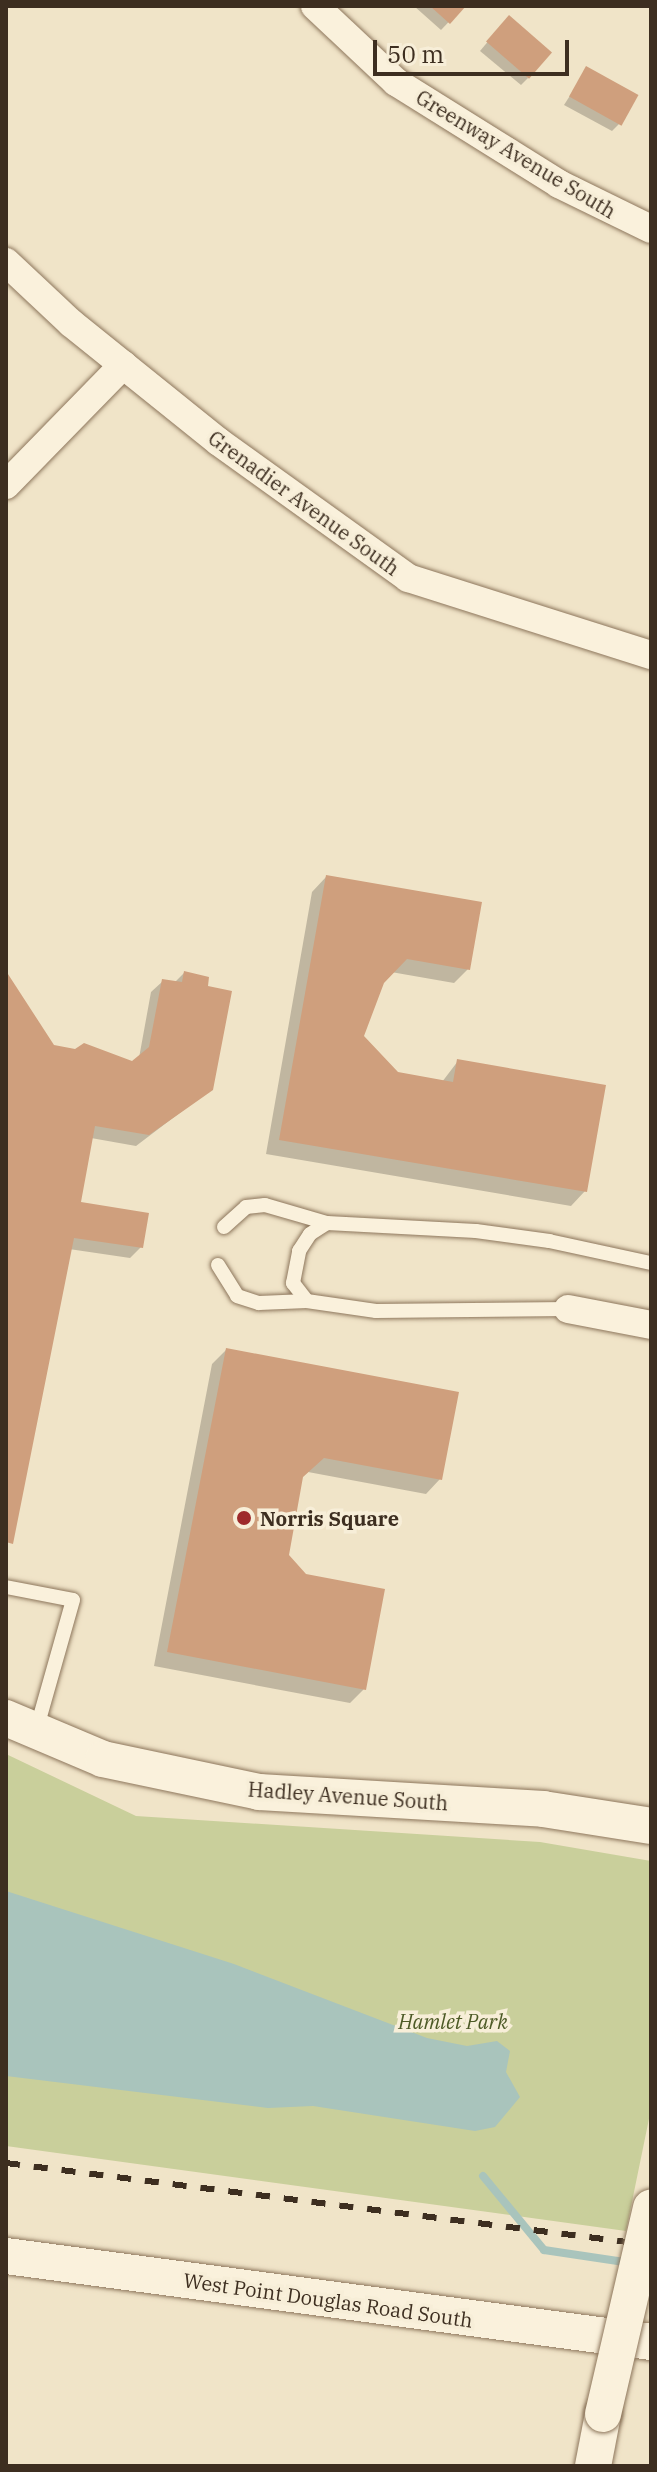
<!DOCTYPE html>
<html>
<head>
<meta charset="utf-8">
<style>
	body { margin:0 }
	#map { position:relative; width:657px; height:2472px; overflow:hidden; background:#f0e4c8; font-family:"IBM Plex Serif",serif }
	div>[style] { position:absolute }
	.green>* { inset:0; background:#c9cf9b }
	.water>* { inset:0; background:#a9c4bc }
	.shadow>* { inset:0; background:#0003 }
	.stream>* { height:8px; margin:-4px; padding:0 4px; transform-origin:4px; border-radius:4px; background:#a9c4bc }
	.building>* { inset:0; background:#cf9f7d; transform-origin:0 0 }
	.roads { filter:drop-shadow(0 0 2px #8d765c) drop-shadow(0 0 2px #8d765c) }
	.service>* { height:14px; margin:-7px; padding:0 7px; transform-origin:7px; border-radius:7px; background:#faf1dc }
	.minor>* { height:28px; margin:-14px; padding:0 14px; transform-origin:14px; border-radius:14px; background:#faf1dc }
	.tertiary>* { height:36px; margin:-18px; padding:0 18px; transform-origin:18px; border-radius:18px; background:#faf1dc }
	.rail>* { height:6px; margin-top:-3px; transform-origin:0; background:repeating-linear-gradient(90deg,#3d2e20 0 14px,transparent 0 28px) }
	.bridges { filter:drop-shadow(0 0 2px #8d765c) drop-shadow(0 0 2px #8d765c) }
	.tertiary-bridge>* { height:36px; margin:-18px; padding:0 18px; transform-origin:18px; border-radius:18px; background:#faf1dc }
	.dots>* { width:22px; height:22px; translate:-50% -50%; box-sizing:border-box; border:4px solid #f7eed8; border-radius:50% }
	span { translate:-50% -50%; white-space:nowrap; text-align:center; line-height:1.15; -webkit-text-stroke:7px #f7eed8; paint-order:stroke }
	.street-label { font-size:20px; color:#3d2e20 }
	.poi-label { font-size:20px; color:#3d2e20; font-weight:700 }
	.left { translate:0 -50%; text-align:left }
	.park-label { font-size:20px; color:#4d5a26; font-style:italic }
	.frame { position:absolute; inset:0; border:8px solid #3d2e20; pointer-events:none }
	.scale { position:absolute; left:373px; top:40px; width:196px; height:36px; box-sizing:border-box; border:4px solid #3d2e20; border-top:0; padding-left:10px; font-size:24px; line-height:28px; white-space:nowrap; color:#3d2e20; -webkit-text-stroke:6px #f7eed8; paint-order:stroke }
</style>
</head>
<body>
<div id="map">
	<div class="green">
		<i style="clip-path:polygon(6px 1754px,136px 1816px,540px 1842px,651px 1861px,651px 2109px,626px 2231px,6px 2146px)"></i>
	</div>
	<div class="water">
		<i style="clip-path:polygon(6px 1891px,234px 1964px,427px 2038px,467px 2046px,497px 2041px,510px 2051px,506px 2072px,520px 2097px,495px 2127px,475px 2131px,313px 2106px,268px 2108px,6px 2076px)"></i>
	</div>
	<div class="shadow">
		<i style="clip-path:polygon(414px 6px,464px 6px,441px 30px)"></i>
		<i style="clip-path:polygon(501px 26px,528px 78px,521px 85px,480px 51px)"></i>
		<i style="clip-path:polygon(587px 69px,619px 124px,612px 131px,564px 105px)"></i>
		<i style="clip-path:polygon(326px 877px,468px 969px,454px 983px,391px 972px,382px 982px,362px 1036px,397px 1074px,442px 1082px,458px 1061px,585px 1191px,571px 1206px,266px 1154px,312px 892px)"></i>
		<i style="clip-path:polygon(184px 973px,211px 1089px,136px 1146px,91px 1138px,78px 1203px,141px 1247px,130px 1258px,69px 1249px,6px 1548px,6px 975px,53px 1047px,133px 1063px,139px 1058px,151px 992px,163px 981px,175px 982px)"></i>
		<i style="clip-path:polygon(226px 1350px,440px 1479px,426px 1494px,308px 1472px,301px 1478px,286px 1555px,364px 1689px,350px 1703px,154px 1666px,212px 1364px)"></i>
	</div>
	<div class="stream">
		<i style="left:483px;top:2176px;width:96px;rotate:50.5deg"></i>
		<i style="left:544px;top:2250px;width:88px;rotate:8.5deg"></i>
	</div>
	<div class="building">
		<i style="clip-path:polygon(430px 6px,466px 6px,450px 24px)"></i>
		<i style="left:509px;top:15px;width:57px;height:35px;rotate:41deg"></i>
		<i style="left:586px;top:66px;width:60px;height:35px;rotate:29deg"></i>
		<i style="clip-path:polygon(326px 875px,482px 902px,470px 970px,407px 959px,384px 983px,364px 1036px,398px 1072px,453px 1082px,457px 1059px,606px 1085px,587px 1192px,279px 1140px)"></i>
		<i style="clip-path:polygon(6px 971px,54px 1045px,75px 1049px,84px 1043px,132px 1061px,149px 1047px,162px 979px,182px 982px,184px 971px,209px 977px,208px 986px,232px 991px,213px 1090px,149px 1135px,95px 1126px,81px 1202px,149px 1213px,143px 1248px,74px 1238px,13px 1544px,6px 1542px)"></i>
		<i style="clip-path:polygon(226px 1348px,459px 1392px,442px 1480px,324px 1458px,303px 1477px,289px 1555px,306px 1574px,385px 1589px,366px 1690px,167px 1652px)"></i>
	</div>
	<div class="roads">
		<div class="service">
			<i style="left:224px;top:1227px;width:30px;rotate:-42deg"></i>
			<i style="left:246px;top:1207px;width:19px;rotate:-6deg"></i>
			<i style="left:265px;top:1205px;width:65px;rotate:16.2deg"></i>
			<i style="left:218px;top:1265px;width:36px;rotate:58deg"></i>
			<i style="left:237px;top:1296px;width:23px;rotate:18deg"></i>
			<i style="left:259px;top:1303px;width:48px;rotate:-2.4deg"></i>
			<i style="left:568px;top:1309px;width:192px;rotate:179.4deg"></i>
			<i style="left:376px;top:1311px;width:70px;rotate:-171.8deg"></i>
			<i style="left:307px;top:1301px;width:23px;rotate:-128deg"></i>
			<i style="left:293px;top:1283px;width:33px;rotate:-79deg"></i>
			<i style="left:299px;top:1251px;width:20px;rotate:-57deg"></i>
			<i style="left:310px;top:1234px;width:20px;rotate:-33deg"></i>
			<i style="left:327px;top:1223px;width:149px;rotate:3.1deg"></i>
			<i style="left:476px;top:1231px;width:74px;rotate:7.8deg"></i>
			<i style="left:549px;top:1241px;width:104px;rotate:12.2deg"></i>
			<i style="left:6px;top:1587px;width:68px;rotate:11deg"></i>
			<i style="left:73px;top:1600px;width:136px;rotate:105.8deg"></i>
		</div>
		<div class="minor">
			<i style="left:315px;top:6px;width:111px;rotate:43.2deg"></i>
			<i style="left:396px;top:82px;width:192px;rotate:32deg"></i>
			<i style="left:559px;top:184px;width:102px;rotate:26.1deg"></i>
			<i style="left:6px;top:262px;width:89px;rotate:43.2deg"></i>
			<i style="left:71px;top:323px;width:190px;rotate:38.8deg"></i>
			<i style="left:219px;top:442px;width:233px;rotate:35.7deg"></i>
			<i style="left:408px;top:578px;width:255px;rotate:17.6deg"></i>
			<i style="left:6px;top:485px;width:168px;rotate:-45.7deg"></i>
			<i style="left:568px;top:1309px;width:85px;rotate:10.9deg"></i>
		</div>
		<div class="tertiary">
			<i style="left:6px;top:1718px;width:105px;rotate:22.9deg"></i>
			<i style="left:103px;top:1759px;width:159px;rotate:11.9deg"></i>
			<i style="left:259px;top:1792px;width:285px;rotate:3.4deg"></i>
			<i style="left:543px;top:1809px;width:109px;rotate:8.9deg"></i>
			<i style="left:6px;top:2256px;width:651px;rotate:7.59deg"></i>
			<i style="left:593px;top:2466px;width:53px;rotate:-79.1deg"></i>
		</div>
	</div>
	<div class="rail">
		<i style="left:6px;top:2163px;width:650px;rotate:7.25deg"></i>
	</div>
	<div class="bridges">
		<div class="tertiary-bridge">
			<i style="left:603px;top:2414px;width:212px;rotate:-76.9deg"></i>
		</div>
	</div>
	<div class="dots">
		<i style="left:244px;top:1518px;background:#9e2a2b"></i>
	</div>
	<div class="street-label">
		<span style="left:516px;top:154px;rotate:31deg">Greenway Avenue South</span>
		<span style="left:304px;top:503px;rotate:36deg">Grenadier Avenue South</span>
		<span style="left:348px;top:1796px;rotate:4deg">Hadley Avenue South</span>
		<span style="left:328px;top:2300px;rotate:8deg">West Point Douglas Road South</span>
	</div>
	<div class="poi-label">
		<span class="left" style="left:260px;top:1518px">Norris Square</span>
	</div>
	<div class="park-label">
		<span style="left:453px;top:2021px">Hamlet Park</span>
	</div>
	<div class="frame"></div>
	<div class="scale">50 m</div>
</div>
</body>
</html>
